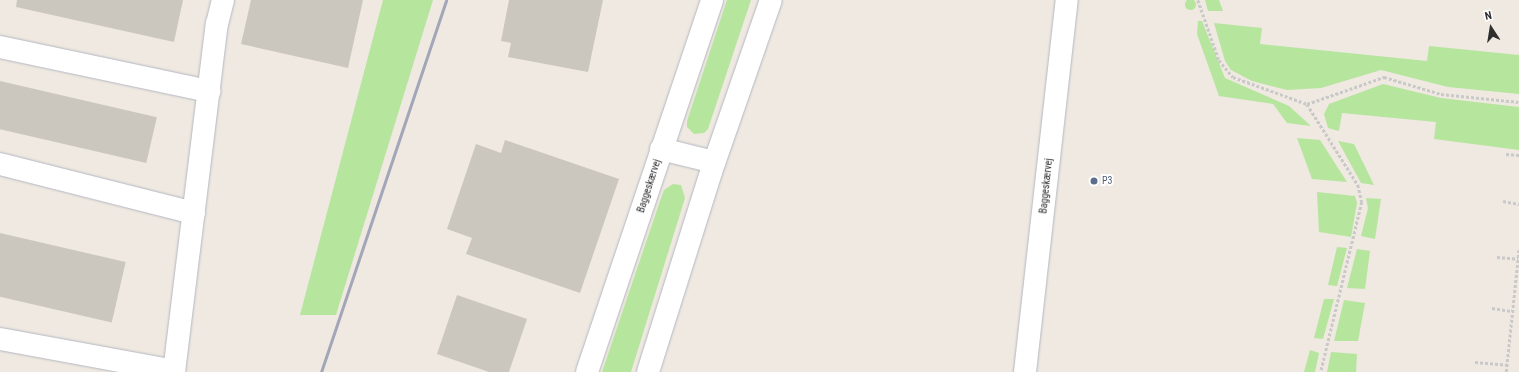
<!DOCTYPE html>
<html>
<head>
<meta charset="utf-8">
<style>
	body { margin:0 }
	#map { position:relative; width:1519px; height:372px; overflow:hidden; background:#efe9e1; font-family:"Roboto Condensed",sans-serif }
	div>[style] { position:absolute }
	.green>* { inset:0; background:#b6e59e }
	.round { border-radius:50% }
	.building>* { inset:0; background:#cbc7bf; transform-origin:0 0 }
	.path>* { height:2.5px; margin-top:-1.25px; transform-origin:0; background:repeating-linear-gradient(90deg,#c9c9c9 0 3px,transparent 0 5px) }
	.roads { filter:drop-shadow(0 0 1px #b4b7c1) drop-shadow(0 0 1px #b4b7c1) }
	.minor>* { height:22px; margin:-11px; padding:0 11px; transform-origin:11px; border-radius:11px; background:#fff }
	.rail>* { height:3px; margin:-1.5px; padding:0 1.5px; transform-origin:1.5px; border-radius:1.5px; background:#a3a6b8 }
	.dots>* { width:11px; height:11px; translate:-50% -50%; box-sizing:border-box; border:2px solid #fff; border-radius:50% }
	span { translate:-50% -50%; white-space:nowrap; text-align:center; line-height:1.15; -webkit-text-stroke:4px #fff; paint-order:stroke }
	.service-label { font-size:10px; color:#4e5e75 }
	.left { translate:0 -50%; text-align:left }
	.street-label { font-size:10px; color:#2e2e2e }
	.north { position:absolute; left:1471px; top:8px; width:40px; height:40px; -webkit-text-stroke:3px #fff; paint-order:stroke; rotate:348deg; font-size:11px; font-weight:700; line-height:16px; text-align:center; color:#2e2e2e }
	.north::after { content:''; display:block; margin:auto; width:14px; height:18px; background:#2e2e2e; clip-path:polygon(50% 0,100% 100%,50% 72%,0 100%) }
</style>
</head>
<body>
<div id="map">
	<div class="green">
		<i class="round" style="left:1184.5px;top:-1.5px;width:11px;height:11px"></i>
		<i style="clip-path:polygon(383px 0,433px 0,336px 315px,300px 315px)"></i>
		<i style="clip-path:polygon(727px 0,751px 0,708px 129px,704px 133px,694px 134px,687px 127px,687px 121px)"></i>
		<i style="clip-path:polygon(1205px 0,1219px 0,1223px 11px,1208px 11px)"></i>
		<i style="clip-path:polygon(1198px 21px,1202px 21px,1225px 78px,1289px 106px,1311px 126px,1287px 123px,1273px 104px,1219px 96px,1197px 34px)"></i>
		<i style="clip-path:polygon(1214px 23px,1262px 28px,1260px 44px,1427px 61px,1429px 46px,1519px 55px,1519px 94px,1448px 87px,1381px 70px,1321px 88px,1287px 90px,1252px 81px,1231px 70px,1225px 61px)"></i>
		<i style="clip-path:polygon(1383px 84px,1441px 98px,1519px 107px,1519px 150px,1434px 139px,1436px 122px,1342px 113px,1339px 131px,1328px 128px,1324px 114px,1329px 104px)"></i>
		<i style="clip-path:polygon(1297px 138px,1320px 140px,1347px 182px,1312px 179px)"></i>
		<i style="clip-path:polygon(1338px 141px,1354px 144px,1374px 185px,1361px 183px)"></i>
		<i style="clip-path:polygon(673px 184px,681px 185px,685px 198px,631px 372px,602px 372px,660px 201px,664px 190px)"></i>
		<i style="clip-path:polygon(1317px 192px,1355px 196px,1357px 203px,1351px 237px,1319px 232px)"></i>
		<i style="clip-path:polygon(1366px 198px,1381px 199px,1375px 239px,1361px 236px,1368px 208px)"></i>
		<i style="clip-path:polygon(1337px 247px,1347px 248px,1337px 286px,1328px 285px)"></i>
		<i style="clip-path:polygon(1357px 249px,1370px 251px,1365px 289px,1347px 288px)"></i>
		<i style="clip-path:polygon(1324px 299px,1334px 299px,1323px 339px,1314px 338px)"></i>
		<i style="clip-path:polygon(1344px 300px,1365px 303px,1358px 341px,1334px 341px)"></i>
		<i style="clip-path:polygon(1310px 350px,1319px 353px,1315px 372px,1304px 372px)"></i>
		<i style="clip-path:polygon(1331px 352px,1357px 354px,1356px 372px,1327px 372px)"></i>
	</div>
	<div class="building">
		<i style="clip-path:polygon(17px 0,183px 0,174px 42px,16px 7px)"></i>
		<i style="clip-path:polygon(251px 0,363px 0,348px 68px,241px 44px)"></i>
		<i style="clip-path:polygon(509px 0,603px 0,588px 72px,508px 57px,511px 43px,501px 41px)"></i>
		<i style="left:0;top:81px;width:161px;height:47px;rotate:13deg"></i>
		<i style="clip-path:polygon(505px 140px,619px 179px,580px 293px,466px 254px,472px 238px,447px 229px,476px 144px,501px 153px)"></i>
		<i style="left:0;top:233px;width:129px;height:62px;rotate:13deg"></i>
		<i style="clip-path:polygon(457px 295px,527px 319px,509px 372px,489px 372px,437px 354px)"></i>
	</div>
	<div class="path">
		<i style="left:1198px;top:0;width:64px;rotate:70.7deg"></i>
		<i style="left:1219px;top:60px;width:22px;rotate:51deg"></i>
		<i style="left:1233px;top:77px;width:79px;rotate:20deg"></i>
		<i style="left:1307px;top:104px;width:96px;rotate:57.8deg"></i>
		<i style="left:1358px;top:185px;width:17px;rotate:77deg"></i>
		<i style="left:1362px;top:202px;width:175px;rotate:103.6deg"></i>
		<i style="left:1307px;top:104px;width:82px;rotate:-19.3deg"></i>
		<i style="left:1384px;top:77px;width:59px;rotate:16.6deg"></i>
		<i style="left:1441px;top:94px;width:78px;rotate:5.9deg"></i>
		<i style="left:1506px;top:154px;width:13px;rotate:4deg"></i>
		<i style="left:1503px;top:201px;width:16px;rotate:11deg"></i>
		<i style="left:1497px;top:257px;width:21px;rotate:5deg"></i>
		<i style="left:1492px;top:308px;width:20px;rotate:9deg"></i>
		<i style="left:1475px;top:362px;width:32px;rotate:5deg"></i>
		<i style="left:1506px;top:372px;width:124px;rotate:-84deg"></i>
	</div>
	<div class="roads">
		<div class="minor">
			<i style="left:0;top:47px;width:214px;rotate:11.9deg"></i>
			<i style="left:661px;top:149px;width:55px;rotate:13.8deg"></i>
			<i style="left:0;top:164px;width:200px;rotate:14.2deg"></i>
			<i style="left:0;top:339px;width:177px;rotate:10.4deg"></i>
			<i style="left:174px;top:372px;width:351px;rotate:-83deg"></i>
			<i style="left:217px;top:24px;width:25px;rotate:-76deg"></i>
			<i style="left:587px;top:372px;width:392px;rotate:-71.4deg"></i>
			<i style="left:648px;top:372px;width:210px;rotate:-72.5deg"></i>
			<i style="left:711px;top:172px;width:182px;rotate:-70.8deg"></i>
			<i style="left:1025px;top:372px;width:374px;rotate:-83.6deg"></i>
		</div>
	</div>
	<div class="rail">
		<i style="left:321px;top:372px;width:392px;rotate:-71.4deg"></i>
	</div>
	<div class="dots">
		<i style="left:1094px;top:181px;background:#5c6f8a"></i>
	</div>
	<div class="service-label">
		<span class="left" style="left:1102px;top:181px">P3</span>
	</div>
	<div class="street-label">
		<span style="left:649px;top:186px;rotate:-72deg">Baggeskærvej</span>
		<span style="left:1046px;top:186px;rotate:-84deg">Baggeskærvej</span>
	</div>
	<div class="north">N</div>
</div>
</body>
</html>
